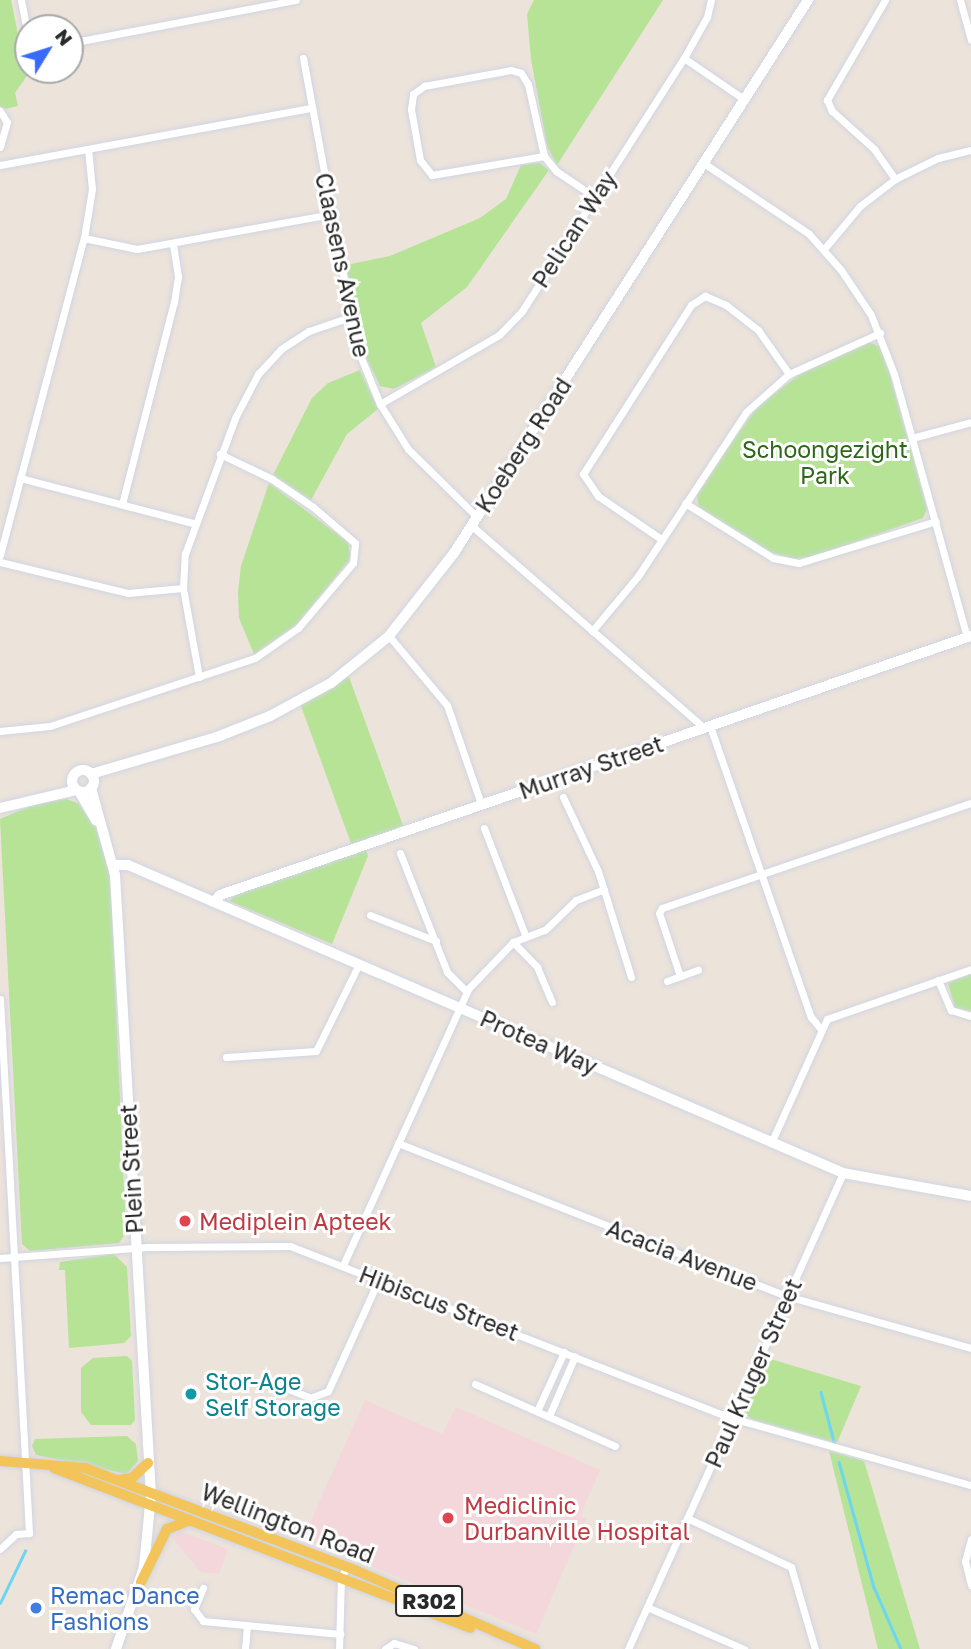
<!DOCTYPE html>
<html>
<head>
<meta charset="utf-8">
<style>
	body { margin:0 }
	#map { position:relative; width:971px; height:1649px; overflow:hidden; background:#ece3db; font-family:"Golos Text",sans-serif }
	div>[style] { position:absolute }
	.medical>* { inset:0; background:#f3d7db }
	.green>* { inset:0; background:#b6e396; transform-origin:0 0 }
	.stream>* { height:2.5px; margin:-1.25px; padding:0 1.25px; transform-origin:1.25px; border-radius:1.25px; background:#6cd6f0 }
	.roads { filter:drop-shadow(0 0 2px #d0d5e2) drop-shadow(0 0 2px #d0d5e2) }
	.street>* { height:7px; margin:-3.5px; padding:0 3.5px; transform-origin:3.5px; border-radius:3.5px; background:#fff }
	.secondary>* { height:10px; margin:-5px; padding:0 5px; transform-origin:5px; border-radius:5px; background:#fff }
	.secondary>.ring { margin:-5px; padding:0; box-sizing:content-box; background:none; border:10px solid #fff; border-radius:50% }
	.primary>* { height:10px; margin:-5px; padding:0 5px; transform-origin:5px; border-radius:5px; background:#f2c459 }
	.dots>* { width:19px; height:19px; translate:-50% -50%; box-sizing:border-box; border:4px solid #fff; border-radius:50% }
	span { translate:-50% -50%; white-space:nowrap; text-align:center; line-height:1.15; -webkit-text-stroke:6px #fff; paint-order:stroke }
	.shield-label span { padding:2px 5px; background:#fff; border:2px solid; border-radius:5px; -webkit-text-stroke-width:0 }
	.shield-label { font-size:21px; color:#292929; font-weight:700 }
	.street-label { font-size:23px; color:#292929 }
	.park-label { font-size:23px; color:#2e6719 }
	.health-label { font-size:23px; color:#be3a42 }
	.left { translate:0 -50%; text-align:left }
	.culture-label { font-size:23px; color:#0d838f }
	.shop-label { font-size:23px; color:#366cbe }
	.north { position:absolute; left:14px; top:14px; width:70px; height:70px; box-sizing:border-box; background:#fff; border:2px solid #a9a9a9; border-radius:50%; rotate:52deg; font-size:19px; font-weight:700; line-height:28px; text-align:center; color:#292929 }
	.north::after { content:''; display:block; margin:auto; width:24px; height:32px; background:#386afc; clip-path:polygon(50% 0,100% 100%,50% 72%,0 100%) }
</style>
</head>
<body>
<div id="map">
	<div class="medical">
		<i style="clip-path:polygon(365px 1400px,442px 1434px,456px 1407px,600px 1470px,580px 1516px,586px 1519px,536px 1634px,303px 1538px)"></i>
		<i style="clip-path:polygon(179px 1531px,228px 1549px,219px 1574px,201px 1572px,173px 1539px)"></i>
	</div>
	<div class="green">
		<i style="clip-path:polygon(0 0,11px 0,20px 44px,28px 50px,31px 70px,15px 93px,18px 106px,5px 109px,0 106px)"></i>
		<i style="clip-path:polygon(534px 0,663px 0,557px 165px,547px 146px,531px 59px,527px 14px)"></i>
		<i style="clip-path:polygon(540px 163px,549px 170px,467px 287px,421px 323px,436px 367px,394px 389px,380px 386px,361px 347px,346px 265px,390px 256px,480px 218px,506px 199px,521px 165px)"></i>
		<i style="clip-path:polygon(869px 342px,880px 347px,888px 368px,927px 509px,923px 518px,815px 556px,794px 559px,771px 552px,699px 507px,696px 492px,758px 406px,807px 369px)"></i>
		<i style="clip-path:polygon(360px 370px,378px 409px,347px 434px,311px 500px,273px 475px,312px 398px,328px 383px)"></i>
		<i style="clip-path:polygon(269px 483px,348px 542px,351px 558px,297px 624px,254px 654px,239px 618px,238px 592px,241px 566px)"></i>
		<i style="left:349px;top:677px;width:158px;height:55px;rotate:70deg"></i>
		<i style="clip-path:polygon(66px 799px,78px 803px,95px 826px,110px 871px,126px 1233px,119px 1243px,30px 1251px,22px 1244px,0 819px,35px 804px)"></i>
		<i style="clip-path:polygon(366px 849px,368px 856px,332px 944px,229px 901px,238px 893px)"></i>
		<i style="clip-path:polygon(971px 974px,971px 1011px,955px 1008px,948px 983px)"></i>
		<i style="clip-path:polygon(114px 1254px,127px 1267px,131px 1336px,124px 1343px,69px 1348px,65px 1270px,59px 1270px,60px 1262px)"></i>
		<i style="clip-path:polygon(127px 1356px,132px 1361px,135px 1420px,131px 1425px,91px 1425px,81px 1412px,81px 1368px,93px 1358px)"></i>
		<i style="clip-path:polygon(767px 1358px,861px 1386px,837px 1443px,751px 1419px,744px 1412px)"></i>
		<i style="clip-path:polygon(127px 1436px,136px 1444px,138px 1461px,127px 1474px,36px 1455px,32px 1446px,35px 1439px)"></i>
		<i style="clip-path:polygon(829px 1451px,864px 1461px,920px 1649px,878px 1649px)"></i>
	</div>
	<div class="stream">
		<i style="left:821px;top:1392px;width:52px;rotate:75.4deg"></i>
		<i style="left:839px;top:1462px;width:130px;rotate:74.4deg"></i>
		<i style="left:874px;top:1587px;width:68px;rotate:66.5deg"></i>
		<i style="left:0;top:1603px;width:58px;rotate:-64.3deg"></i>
	</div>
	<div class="roads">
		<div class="street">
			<i style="left:21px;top:0;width:38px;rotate:79deg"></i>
			<i style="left:885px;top:0;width:116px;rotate:120.1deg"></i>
			<i style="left:827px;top:100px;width:12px;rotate:66deg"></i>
			<i style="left:832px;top:111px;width:57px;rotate:42.1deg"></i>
			<i style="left:874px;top:149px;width:37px;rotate:55deg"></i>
			<i style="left:960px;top:0;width:41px;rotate:74.6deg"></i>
			<i style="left:70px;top:43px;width:230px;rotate:-10.8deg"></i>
			<i style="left:303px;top:58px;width:295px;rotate:79.5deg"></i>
			<i style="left:357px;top:348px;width:61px;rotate:67.7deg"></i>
			<i style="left:380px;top:404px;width:53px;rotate:58.1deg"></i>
			<i style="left:408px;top:449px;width:97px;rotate:44.6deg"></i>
			<i style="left:684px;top:58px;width:74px;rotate:34.5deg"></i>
			<i style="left:0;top:111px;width:13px;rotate:58deg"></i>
			<i style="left:7px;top:122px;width:26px;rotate:106deg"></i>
			<i style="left:544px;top:156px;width:114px;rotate:170.4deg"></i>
			<i style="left:432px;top:175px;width:19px;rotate:-129deg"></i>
			<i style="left:420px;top:160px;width:52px;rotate:-100deg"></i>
			<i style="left:411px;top:109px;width:15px;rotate:-82deg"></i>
			<i style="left:413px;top:94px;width:14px;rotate:-36deg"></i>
			<i style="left:424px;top:86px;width:88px;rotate:-10.4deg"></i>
			<i style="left:511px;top:70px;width:10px;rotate:17deg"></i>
			<i style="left:521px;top:73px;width:13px;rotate:58deg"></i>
			<i style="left:528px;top:84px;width:74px;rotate:77.5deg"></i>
			<i style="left:544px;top:156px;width:19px;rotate:51deg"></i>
			<i style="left:556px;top:171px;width:47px;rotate:33.7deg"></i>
			<i style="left:705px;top:164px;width:125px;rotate:33.9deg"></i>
			<i style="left:809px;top:234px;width:48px;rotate:48.4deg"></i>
			<i style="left:841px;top:270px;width:54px;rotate:56.3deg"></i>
			<i style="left:871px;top:315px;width:63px;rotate:68.7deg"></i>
			<i style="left:894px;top:374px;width:273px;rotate:74.5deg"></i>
			<i style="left:0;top:165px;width:317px;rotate:-10.4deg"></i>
			<i style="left:84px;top:238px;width:54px;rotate:11.7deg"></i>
			<i style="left:137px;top:249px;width:197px;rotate:-10.2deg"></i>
			<i style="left:824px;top:249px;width:56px;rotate:-50.1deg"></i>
			<i style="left:860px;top:206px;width:44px;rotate:-37.6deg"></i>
			<i style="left:895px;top:179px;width:48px;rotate:-26deg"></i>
			<i style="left:938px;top:158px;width:34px;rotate:-14deg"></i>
			<i style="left:380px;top:404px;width:138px;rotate:-30.1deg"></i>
			<i style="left:499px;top:335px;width:33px;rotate:-46deg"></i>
			<i style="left:522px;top:311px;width:300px;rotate:-57.4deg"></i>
			<i style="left:684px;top:58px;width:47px;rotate:-60.7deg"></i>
			<i style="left:707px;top:17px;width:17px;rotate:-77deg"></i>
			<i style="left:912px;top:438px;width:61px;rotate:-15.2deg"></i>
			<i style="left:20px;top:478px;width:179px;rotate:14.6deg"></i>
			<i style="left:685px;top:503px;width:104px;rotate:32deg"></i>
			<i style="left:773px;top:558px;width:26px;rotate:11deg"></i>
			<i style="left:799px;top:563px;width:143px;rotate:-17deg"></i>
			<i style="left:122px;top:504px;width:209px;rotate:-75.6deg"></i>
			<i style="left:174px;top:302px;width:26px;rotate:-81deg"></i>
			<i style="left:178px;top:276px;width:33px;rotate:-99deg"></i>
			<i style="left:472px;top:526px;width:308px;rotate:41deg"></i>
			<i style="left:661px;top:539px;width:76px;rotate:-145.7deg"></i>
			<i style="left:598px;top:496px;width:27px;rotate:-124deg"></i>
			<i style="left:583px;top:474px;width:201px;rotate:-57.4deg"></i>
			<i style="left:691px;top:305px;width:17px;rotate:-33deg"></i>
			<i style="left:705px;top:296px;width:23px;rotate:23deg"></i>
			<i style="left:726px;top:305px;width:41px;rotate:38deg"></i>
			<i style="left:758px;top:330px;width:54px;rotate:54.8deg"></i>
			<i style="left:0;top:555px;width:328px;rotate:-75.2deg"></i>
			<i style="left:84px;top:238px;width:50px;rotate:-80.7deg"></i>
			<i style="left:92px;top:189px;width:40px;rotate:-95.7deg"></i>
			<i style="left:0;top:562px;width:132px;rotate:13.6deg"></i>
			<i style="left:128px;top:593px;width:55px;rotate:-5.2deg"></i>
			<i style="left:592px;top:631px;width:72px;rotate:-50.1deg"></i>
			<i style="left:638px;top:576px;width:196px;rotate:-56.6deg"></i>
			<i style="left:746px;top:412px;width:57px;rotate:-41.5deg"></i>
			<i style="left:789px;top:374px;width:100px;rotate:-24.3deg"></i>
			<i style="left:389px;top:636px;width:90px;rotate:50deg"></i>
			<i style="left:447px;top:705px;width:105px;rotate:71deg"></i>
			<i style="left:199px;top:677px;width:90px;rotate:-100.2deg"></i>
			<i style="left:183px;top:588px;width:34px;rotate:-87deg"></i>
			<i style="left:185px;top:554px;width:145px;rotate:-69.8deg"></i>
			<i style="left:235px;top:418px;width:50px;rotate:-62.4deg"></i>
			<i style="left:258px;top:374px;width:34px;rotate:-47deg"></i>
			<i style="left:281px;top:349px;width:33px;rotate:-33deg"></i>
			<i style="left:309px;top:331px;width:43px;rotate:-18.9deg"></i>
			<i style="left:710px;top:726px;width:308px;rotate:70.9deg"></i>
			<i style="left:811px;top:1017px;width:14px;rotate:51deg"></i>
			<i style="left:0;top:731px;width:50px;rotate:-5.7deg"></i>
			<i style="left:50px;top:726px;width:216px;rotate:-18.4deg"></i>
			<i style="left:255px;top:658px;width:52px;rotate:-34.9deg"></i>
			<i style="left:298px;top:628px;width:85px;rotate:-49.8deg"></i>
			<i style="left:353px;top:563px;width:20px;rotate:-84deg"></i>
			<i style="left:355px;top:543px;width:55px;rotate:-139.4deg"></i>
			<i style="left:313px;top:507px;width:50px;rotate:-145.7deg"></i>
			<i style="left:272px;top:479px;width:58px;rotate:-154.3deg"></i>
			<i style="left:563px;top:797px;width:82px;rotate:64.7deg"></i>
			<i style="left:598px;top:871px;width:111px;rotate:72.7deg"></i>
			<i style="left:484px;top:828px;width:115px;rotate:69deg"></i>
			<i style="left:400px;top:853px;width:128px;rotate:68.4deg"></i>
			<i style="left:447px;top:972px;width:28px;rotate:45deg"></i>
			<i style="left:370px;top:915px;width:71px;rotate:21.5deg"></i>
			<i style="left:513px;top:942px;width:35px;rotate:46deg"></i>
			<i style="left:537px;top:967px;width:38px;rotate:67deg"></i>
			<i style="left:680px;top:976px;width:66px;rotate:-108.4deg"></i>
			<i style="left:659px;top:913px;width:6px;rotate:-59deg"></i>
			<i style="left:662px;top:908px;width:326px;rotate:-18.8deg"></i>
			<i style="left:938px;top:980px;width:33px;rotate:67deg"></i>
			<i style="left:951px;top:1010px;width:21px;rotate:17deg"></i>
			<i style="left:667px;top:981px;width:33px;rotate:-20deg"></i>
			<i style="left:0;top:999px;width:535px;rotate:86.89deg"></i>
			<i style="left:29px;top:1533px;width:13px;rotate:176deg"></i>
			<i style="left:16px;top:1534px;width:22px;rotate:137deg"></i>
			<i style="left:226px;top:1057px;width:90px;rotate:-3.8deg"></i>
			<i style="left:316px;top:1051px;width:97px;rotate:-63.7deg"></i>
			<i style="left:398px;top:1143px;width:418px;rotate:21.5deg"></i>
			<i style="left:787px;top:1296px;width:191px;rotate:15.8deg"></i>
			<i style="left:771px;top:1143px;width:136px;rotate:-65.7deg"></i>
			<i style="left:827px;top:1019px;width:152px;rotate:-19.1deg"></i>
			<i style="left:0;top:1258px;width:148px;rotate:-4.3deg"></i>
			<i style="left:148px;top:1247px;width:142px;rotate:-0.4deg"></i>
			<i style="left:290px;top:1246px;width:474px;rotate:21.3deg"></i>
			<i style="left:732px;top:1418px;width:248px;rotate:15.7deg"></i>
			<i style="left:343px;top:1265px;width:303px;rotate:-65.6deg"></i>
			<i style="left:468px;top:989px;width:65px;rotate:-46.2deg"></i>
			<i style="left:513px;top:942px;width:34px;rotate:-21deg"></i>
			<i style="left:545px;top:930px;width:43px;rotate:-44.1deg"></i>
			<i style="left:576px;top:900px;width:30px;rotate:-21deg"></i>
			<i style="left:475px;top:1384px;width:153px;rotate:23.9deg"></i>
			<i style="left:281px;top:1386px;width:31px;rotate:22deg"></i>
			<i style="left:310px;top:1398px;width:19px;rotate:-21deg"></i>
			<i style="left:328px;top:1391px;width:123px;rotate:-65.5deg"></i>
			<i style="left:537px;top:1411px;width:65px;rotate:-65.4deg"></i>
			<i style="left:549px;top:1416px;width:65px;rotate:-66.6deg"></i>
			<i style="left:687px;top:1518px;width:115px;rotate:25.2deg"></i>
			<i style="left:791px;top:1567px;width:85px;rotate:73.7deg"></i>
			<i style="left:971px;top:1539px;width:23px;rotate:105deg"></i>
			<i style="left:965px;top:1561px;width:25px;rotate:76deg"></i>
			<i style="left:203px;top:1588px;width:23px;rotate:113deg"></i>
			<i style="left:194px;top:1609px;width:15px;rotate:53deg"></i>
			<i style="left:203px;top:1621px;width:138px;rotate:5.4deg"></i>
			<i style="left:647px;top:1607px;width:106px;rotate:23.4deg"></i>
			<i style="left:245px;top:1649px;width:23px;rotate:-85deg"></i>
			<i style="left:339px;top:1649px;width:70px;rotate:-88.4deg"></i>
			<i style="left:341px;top:1579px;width:13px;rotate:-67deg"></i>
			<i style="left:385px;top:1649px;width:11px;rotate:-34deg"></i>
			<i style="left:394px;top:1643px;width:21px;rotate:17deg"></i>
			<i style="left:628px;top:1649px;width:522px;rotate:-65.69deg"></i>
		</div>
		<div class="secondary">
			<i class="ring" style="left:72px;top:770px;width:12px;height:12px"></i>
			<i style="left:91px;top:774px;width:131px;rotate:-16.4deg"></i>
			<i style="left:217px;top:737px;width:57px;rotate:-21.6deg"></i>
			<i style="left:270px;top:716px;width:69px;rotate:-28.4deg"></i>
			<i style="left:331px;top:683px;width:75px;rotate:-39deg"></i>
			<i style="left:389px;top:636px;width:105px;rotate:-51.9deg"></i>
			<i style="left:454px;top:553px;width:657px;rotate:-57.37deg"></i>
			<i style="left:91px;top:788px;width:90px;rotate:74.6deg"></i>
			<i style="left:115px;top:875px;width:621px;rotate:86.68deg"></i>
			<i style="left:151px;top:1495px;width:72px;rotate:95.6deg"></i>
			<i style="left:144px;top:1567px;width:87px;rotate:108.9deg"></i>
			<i style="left:79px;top:791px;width:34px;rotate:60deg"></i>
			<i style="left:0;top:808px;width:78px;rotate:-13.3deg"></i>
			<i style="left:114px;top:865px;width:14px"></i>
			<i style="left:128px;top:865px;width:779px;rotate:23.3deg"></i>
			<i style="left:843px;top:1173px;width:130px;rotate:10.2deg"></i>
			<i style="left:214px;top:902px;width:9px;rotate:-49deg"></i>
			<i style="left:220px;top:895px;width:794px;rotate:-19.03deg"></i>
		</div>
		<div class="primary">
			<i style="left:0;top:1461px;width:85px;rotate:4.7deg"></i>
			<i style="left:85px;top:1468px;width:289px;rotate:20.7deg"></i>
			<i style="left:355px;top:1570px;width:197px;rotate:23.7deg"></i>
			<i style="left:54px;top:1468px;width:446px;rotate:21deg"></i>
			<i style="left:119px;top:1480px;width:13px;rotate:-9deg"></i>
			<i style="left:132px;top:1478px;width:22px;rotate:-43deg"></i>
			<i style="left:141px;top:1582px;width:59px;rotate:-63.9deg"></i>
			<i style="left:167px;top:1529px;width:25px;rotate:-21deg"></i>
		</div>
	</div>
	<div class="dots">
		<i style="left:185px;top:1221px;background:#e0444e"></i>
		<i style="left:191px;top:1394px;background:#0f9aa8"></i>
		<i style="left:448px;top:1518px;background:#e0444e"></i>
		<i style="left:36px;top:1608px;background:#3f7fe0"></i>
	</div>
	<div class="shield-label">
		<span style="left:429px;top:1601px">R302</span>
	</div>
	<div class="street-label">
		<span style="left:574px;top:229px;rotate:-57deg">Pelican Way</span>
		<span style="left:343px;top:265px;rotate:78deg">Claasens Avenue</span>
		<span style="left:523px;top:445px;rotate:-57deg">Koeberg Road</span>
		<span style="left:591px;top:767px;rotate:-19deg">Murray Street</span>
		<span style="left:539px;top:1042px;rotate:24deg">Protea Way</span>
		<span style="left:131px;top:1169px;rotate:-93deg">Plein Street</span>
		<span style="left:682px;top:1255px;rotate:21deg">Acacia Avenue</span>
		<span style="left:439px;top:1303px;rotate:21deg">Hibiscus Street</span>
		<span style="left:753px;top:1373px;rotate:-66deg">Paul Kruger Street</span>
		<span style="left:288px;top:1523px;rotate:21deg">Wellington Road</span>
	</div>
	<div class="park-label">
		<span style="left:825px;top:462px">Schoongezight<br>Park</span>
	</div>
	<div class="health-label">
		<span class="left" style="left:199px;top:1221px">Mediplein Apteek</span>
		<span class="left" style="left:464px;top:1518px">Mediclinic<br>Durbanville Hospital</span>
	</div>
	<div class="culture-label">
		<span class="left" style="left:205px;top:1394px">Stor-Age<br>Self Storage</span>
	</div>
	<div class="shop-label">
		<span class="left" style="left:50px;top:1608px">Remac Dance<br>Fashions</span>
	</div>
	<div class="north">N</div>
</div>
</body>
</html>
